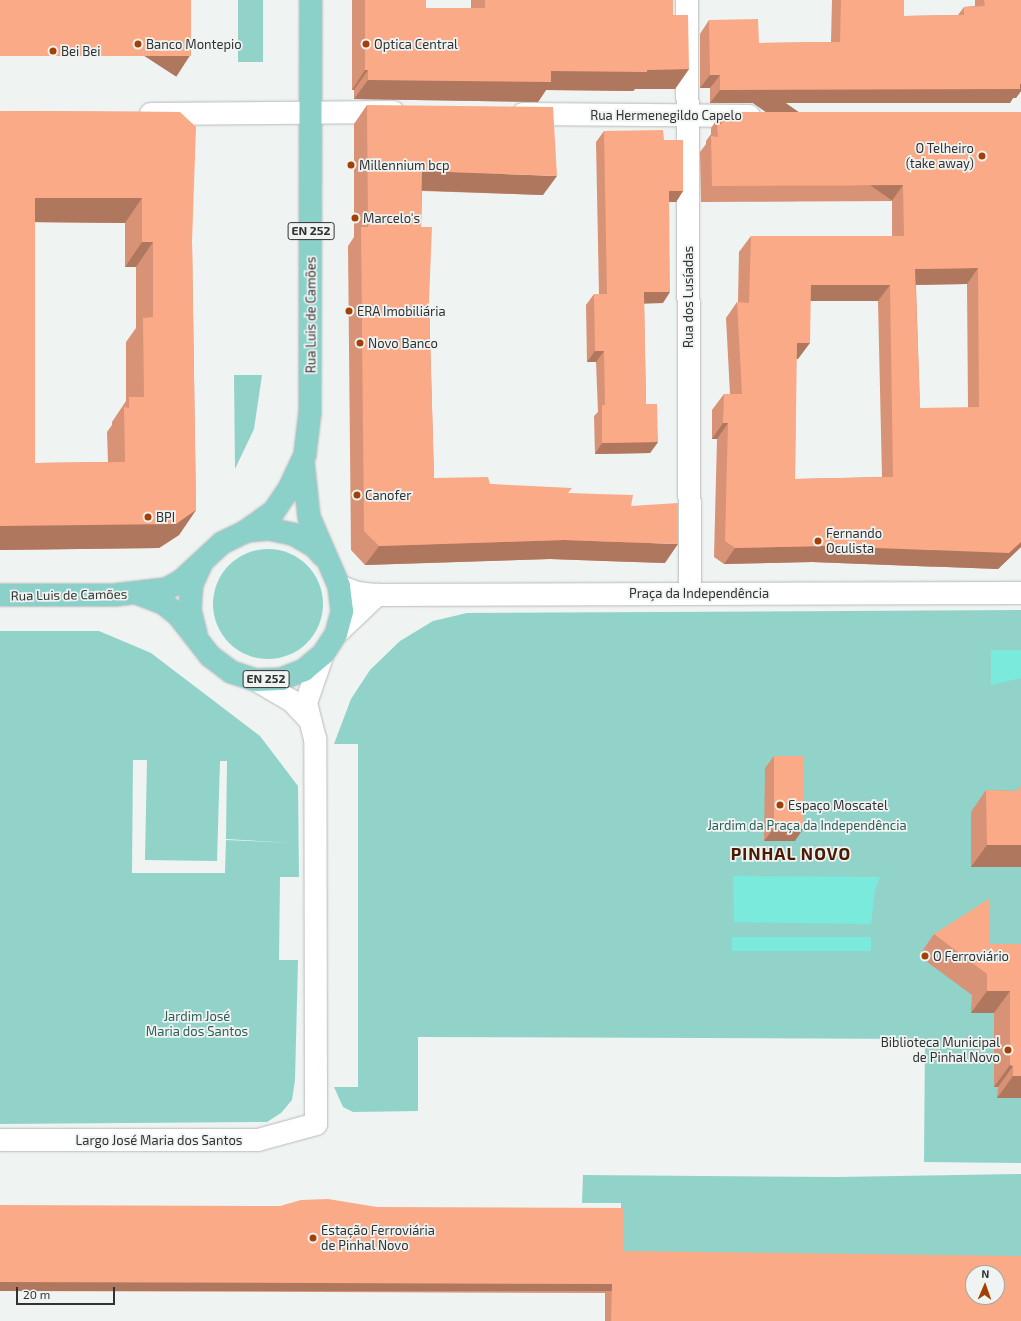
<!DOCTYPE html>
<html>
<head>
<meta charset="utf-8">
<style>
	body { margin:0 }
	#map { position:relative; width:1021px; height:1321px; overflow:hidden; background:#eff3f2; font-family:"Exo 2",sans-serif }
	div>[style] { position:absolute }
	.green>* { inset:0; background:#91d3c9; transform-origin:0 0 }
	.round { border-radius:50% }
	.water>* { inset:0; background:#79eadb; transform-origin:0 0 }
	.roads { filter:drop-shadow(0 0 1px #b7baba) drop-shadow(0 0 1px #b7baba) }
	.street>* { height:22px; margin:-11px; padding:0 11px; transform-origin:11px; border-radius:11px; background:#fff }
	.secondary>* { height:22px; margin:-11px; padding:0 11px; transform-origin:11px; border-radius:11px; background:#fff }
	.primary>* { height:22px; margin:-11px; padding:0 11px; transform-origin:11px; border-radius:11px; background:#8bd1c9 }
	.wall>* { inset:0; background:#d89275 }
	.shaded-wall>* { inset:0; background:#b0775f; transform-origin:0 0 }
	.building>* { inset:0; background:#fbaa88; transform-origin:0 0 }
	.dots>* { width:11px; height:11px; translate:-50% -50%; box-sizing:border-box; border:2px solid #eff3f2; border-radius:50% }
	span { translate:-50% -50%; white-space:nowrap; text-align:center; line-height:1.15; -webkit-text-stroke:3.5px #eff3f2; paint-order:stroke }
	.shield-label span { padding:1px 3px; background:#eff3f2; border:1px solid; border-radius:3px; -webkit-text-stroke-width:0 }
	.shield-label { font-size:12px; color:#313332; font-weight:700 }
	.poi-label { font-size:13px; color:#313332 }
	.left { translate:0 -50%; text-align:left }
	.right { translate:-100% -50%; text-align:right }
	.street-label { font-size:13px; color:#313332 }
	.park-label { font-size:13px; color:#2e5f58 }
	.district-label { font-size:17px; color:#4a1a03; font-weight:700; letter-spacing:1px }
	.north { position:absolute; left:965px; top:1265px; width:40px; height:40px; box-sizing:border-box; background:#eff3f2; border:1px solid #a3a6a5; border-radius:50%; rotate:2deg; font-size:11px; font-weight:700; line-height:16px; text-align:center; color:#313332 }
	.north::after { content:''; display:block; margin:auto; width:14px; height:18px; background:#a34005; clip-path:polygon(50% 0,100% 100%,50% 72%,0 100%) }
	.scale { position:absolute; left:16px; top:1287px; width:99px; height:18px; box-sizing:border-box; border:2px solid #313332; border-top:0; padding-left:5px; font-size:12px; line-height:14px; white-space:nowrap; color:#313332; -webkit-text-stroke:3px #eff3f2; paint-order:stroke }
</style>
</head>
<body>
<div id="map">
	<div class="green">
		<i style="left:238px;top:0;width:25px;height:62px"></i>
		<i style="clip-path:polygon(234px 375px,262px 375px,254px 429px,235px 469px)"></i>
		<i class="round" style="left:213px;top:549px;width:110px;height:110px"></i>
		<i style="clip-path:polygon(1021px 610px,1021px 1163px,924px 1162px,925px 1039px,418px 1037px,418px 1111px,353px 1112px,343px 1107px,334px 1087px,358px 1087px,358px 744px,334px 744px,351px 699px,370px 670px,400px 641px,433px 621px,467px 613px)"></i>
		<i style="clip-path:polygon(evenodd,0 631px,99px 631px,151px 653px,260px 736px,298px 786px,299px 877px,280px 877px,279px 960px,298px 960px,295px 1080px,292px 1100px,281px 1113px,267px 1122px,0 1124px,0 631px,133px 760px,147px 760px,145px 860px,217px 861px,220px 761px,227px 761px,226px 839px,292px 843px,226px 840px,225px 873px,132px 873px,133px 760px)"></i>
		<i style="clip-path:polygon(1021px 1174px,1021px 1257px,621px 1261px,621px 1203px,582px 1203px,583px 1175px,838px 1177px)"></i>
	</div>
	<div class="water">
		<i style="clip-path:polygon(991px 650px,1021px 650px,1021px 678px,991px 685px)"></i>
		<i style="clip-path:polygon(733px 876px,880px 877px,875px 890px,871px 924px,734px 922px)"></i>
		<i style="left:732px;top:937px;width:139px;height:14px"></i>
	</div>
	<div class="roads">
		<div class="street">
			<i style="left:687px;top:0;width:593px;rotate:89.71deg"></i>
			<i style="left:151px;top:114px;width:242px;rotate:-0.5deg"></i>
			<i style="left:523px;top:114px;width:226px;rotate:0.5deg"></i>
			<i style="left:256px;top:680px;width:42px;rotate:30.3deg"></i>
			<i style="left:292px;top:701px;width:23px;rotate:47deg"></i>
			<i style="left:0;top:1140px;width:258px"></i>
			<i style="left:258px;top:1140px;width:60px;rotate:-15.4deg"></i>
			<i style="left:316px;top:1124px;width:385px;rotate:-90.1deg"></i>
			<i style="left:315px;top:739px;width:37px;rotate:-104deg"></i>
			<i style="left:306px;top:703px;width:52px;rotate:-70.9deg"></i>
		</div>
		<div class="secondary">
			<i style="left:339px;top:586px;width:19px;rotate:21deg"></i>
			<i style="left:357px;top:593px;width:20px;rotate:6deg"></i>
			<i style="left:377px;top:595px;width:644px;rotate:-0.18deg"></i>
			<i style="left:336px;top:634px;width:57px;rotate:-43.6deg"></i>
		</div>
		<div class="primary">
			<i style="left:246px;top:531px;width:23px;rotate:-5deg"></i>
			<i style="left:269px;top:529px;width:25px;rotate:12deg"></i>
			<i style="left:293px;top:534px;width:24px;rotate:30deg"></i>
			<i style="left:314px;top:546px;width:13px;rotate:48deg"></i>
			<i style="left:139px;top:594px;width:26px;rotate:21deg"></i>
			<i style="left:163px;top:603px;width:19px;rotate:39deg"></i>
			<i style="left:178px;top:615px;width:52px;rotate:52deg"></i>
			<i style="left:210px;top:656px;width:26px;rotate:37deg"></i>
			<i style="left:231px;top:672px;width:26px;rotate:18deg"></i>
			<i style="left:256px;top:680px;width:25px;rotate:-2deg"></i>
			<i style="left:281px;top:679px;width:25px;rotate:-21deg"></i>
			<i style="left:304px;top:670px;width:25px;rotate:-40deg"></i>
			<i style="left:323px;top:654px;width:24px;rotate:-57deg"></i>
			<i style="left:336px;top:634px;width:24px;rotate:-75deg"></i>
			<i style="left:342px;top:611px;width:25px;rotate:-97deg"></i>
			<i style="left:339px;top:586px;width:75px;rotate:-113.5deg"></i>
			<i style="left:309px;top:517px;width:56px;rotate:-96.1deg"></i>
			<i style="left:0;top:595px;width:114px"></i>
			<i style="left:114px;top:595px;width:52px;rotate:-6.6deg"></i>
			<i style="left:166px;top:589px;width:18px;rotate:-29deg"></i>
			<i style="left:182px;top:580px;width:54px;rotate:-42.8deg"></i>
			<i style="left:222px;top:543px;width:25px;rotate:-26deg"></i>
			<i style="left:245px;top:532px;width:36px;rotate:-36deg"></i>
			<i style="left:274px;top:511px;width:27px;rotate:-56deg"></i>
			<i style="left:289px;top:489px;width:38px;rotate:-65deg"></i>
			<i style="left:305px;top:454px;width:42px;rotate:-83.2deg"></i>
			<i style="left:310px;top:412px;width:412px;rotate:-89.9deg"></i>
			<i style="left:196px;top:634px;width:25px;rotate:-104deg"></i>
			<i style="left:190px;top:610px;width:26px;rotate:-86deg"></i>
			<i style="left:192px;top:584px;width:21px;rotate:-65deg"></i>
		</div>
	</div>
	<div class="wall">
		<i style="clip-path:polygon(352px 0,426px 0,426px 8px,471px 8px,471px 0,673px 0,673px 15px,689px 69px,675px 89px,635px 89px,633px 91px,546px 90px,538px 102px,354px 99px,354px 90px,352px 90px)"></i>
		<i style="clip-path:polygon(832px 0,904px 0,904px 16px,958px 15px,964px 7px,975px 6px,975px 0,1021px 0,1021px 91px,1016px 98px,1013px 98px,1010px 103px,710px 103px,710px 88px,700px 88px,700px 34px,709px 20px,759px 43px,831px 42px)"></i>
		<i style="clip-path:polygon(367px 105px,543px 195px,422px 191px,421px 227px,429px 301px,434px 478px,490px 484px,568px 493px,631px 506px,665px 563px,550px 559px,365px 565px,351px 550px,348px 246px,354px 237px,354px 124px)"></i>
		<i style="clip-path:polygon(evenodd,0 111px,180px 112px,192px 242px,196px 510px,179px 535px,159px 548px,0 550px,0 111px,35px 222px,125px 223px,125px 267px,136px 267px,136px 328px,126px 342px,126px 401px,112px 422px,112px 425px,107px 432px,108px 462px,35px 463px,35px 222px)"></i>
		<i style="clip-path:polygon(evenodd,722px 112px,1021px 112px,1021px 547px,998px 569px,812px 562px,724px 564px,714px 557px,717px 439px,712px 439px,712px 410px,724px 394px,730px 394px,726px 318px,737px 302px,738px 302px,739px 252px,751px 236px,892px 236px,892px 201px,701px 202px,700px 152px,706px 144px,706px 141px,711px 134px,711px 128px,722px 112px,967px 284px,968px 408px,920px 408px,916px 285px,967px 284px,722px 112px,810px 301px,878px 301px,882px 477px,795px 479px,796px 359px,798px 359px,810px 301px)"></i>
		<i style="clip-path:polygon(604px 131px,664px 140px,683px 191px,676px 202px,669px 202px,663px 303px,644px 303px,646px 404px,658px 442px,650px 453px,595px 454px,594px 416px,598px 412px,596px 362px,587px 362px,586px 305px,594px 294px,599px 294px,596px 142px)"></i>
		<i style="clip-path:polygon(774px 756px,795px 841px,764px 841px,765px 768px)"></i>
		<i style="clip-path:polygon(1021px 786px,1021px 867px,971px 867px,971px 812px,986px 790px,1017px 791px)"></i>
		<i style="clip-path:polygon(934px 934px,989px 944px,1021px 944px,1021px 1098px,997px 1098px,998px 1087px,994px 1087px,994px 1013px,971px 1013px,972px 995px,919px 956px)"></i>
		<i style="clip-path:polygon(0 1205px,624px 1251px,1021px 1321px,605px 1321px,605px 1293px,0 1291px)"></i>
	</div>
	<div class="shaded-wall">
		<i style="left:191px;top:54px;width:27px;height:191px;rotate:123deg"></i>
		<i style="clip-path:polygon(689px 69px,675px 89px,635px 89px,633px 91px,546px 90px,538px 102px,354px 99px,368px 80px,551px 71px)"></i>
		<i style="clip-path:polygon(365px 70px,368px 70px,354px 90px,352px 90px)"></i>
		<i style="clip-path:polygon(710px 75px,720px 75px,710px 88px,700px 88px)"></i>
		<i style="clip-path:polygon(1021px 84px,1021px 91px,1016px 98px,1013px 98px,1010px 103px,710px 103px,720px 90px)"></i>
		<i style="clip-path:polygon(422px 171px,557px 176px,543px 195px,408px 190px)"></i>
		<i style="left:903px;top:185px;width:19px;height:191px;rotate:125deg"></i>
		<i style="clip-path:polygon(669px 191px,683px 191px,676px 202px,661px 202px)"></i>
		<i style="clip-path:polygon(35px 198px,142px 198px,125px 223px,18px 222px)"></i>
		<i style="clip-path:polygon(142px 242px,153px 242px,136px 267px,125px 267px)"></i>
		<i style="clip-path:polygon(978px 268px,967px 284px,904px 285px,915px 269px)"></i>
		<i style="clip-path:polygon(811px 285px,890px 285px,878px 301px,799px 301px)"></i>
		<i style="clip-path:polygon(644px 292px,670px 292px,663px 303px,636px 304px)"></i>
		<i style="clip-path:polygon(797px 343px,810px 343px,798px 359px,785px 359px)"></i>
		<i style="clip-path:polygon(595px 351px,604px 351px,596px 362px,587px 362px)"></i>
		<i style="clip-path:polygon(723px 423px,728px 423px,717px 439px,712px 439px)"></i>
		<i style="clip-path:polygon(658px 442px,650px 453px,595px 454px,602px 443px)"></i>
		<i style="clip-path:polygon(196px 510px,179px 535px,159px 548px,0 550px,0 526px)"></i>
		<i style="clip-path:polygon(564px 540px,678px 544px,665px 563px,550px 559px,365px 565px,379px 546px)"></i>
		<i style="clip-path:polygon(1021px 542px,1021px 547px,998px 569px,812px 562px,724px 564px,735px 548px,824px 546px)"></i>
		<i style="clip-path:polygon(773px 829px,803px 829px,795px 841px,764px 841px)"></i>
		<i style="clip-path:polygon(987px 845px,1021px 845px,1021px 867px,971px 867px)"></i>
		<i style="clip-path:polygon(987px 991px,1010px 991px,994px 1013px,971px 1013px)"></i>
		<i style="clip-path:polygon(1010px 1065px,1013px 1066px,998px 1087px,994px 1087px)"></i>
		<i style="clip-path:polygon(1013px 1076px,1021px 1076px,1021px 1098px,997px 1098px)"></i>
		<i style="left:0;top:1282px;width:612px;height:9px"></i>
	</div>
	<div class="building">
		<i style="left:0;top:0;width:191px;height:56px"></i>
		<i style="clip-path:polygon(365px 0,426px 0,426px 8px,485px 8px,485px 0,673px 0,673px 15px,688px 15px,689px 69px,647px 70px,647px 72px,551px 71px,551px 82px,368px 80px,368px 70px,365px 70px)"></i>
		<i style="clip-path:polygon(841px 0,904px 0,904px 16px,964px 15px,964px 7px,985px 6px,984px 0,1021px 0,1021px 84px,1020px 84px,1020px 89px,720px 90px,720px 75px,710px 75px,709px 20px,758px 19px,759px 43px,840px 42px)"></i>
		<i style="clip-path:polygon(367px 105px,553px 107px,557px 176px,422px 171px,421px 227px,432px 227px,429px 301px,434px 478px,488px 477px,490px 484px,572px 488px,568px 493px,633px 495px,631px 506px,678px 503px,678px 544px,564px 540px,379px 546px,364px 531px,361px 227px,368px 227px)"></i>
		<i style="clip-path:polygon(evenodd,0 111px,180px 112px,196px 127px,192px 242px,196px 510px,176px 524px,0 526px,0 111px,35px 198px,142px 198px,142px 242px,153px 242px,153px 317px,143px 318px,144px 397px,129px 397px,129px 408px,124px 407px,125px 462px,35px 463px,35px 198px)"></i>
		<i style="clip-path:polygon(evenodd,722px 112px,1021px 112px,1021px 542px,1009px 553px,824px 546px,735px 548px,725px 541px,728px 423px,723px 423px,724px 394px,742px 394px,737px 302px,749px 303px,751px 236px,904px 236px,903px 185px,712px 186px,711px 136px,718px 137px,717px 125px,722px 124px,722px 112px,978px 268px,979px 407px,920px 408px,915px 269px,978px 268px,722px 112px,811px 285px,890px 285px,893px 477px,795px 479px,797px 343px,810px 343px,811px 285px)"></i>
		<i style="clip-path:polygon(663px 130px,664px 140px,683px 140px,683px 191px,669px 191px,670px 292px,644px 292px,646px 404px,657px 404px,658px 442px,602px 443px,602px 405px,605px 405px,604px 351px,595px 351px,594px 294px,607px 294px,604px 131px)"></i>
		<i style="left:774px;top:756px;width:30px;height:73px"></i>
		<i style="clip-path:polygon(1021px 786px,1021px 845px,987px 845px,986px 790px,1017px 791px)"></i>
		<i style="clip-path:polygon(989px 899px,989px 944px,1021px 944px,1021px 1076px,1013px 1076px,1013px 1066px,1010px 1065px,1010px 991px,987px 991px,987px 974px,934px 934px)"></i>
		<i style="clip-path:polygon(evenodd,328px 1199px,377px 1207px,624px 1208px,624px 1251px,1021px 1256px,1021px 1321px,611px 1321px,612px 1284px,0 1282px,0 1205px,280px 1206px,301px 1200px,328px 1199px,973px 1273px,997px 1273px,997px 1297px,973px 1297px,973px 1273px)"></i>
	</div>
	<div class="dots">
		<i style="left:138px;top:44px;background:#a34005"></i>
		<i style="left:366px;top:44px;background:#a34005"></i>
		<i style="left:53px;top:51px;background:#a34005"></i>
		<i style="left:982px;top:156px;background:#a34005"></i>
		<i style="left:351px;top:165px;background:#a34005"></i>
		<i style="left:355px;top:218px;background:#a34005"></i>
		<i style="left:349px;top:311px;background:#a34005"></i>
		<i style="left:360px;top:343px;background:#a34005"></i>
		<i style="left:357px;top:495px;background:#a34005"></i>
		<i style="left:148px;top:517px;background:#a34005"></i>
		<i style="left:818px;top:541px;background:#a34005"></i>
		<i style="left:780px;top:805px;background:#a34005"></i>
		<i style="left:925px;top:956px;background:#a34005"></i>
		<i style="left:1008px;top:1050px;background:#a34005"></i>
		<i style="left:313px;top:1238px;background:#a34005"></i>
	</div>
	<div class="shield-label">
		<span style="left:311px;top:231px">EN 252</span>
		<span style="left:266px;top:679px">EN 252</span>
	</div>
	<div class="poi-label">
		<span class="left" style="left:146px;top:44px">Banco Montepio</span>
		<span class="left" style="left:374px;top:44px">Optica Central</span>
		<span class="left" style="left:61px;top:51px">Bei Bei</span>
		<span class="right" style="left:974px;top:156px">O Telheiro<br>(take away)</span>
		<span class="left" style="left:359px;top:165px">Millennium bcp</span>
		<span class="left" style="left:363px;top:218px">Marcelo's</span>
		<span class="left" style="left:357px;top:311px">ERA Imobiliária</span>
		<span class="left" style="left:368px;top:343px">Novo Banco</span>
		<span class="left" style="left:365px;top:495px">Canofer</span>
		<span class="left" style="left:156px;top:517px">BPI</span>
		<span class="left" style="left:826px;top:541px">Fernando<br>Oculista</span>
		<span class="left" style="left:788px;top:805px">Espaço Moscatel</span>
		<span class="left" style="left:933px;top:956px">O Ferroviário</span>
		<span class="right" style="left:1000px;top:1050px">Biblioteca Municipal<br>de Pinhal Novo</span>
		<span class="left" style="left:321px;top:1238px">Estação Ferroviária<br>de Pinhal Novo</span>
	</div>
	<div class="street-label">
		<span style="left:666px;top:115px">Rua Hermenegildo Capelo</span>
		<span style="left:688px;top:297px;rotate:-90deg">Rua dos Lusíadas</span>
		<span style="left:311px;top:315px;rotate:-90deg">Rua Luis de Camões</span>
		<span style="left:699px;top:593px">Praça da Independência</span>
		<span style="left:69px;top:595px;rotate:-1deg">Rua Luis de Camões</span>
		<span style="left:159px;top:1140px">Largo José Maria dos Santos</span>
	</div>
	<div class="park-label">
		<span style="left:807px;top:825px">Jardim da Praça da Independência</span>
		<span style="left:197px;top:1024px">Jardim José<br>Maria dos Santos</span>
	</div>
	<div class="district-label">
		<span style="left:791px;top:854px">PINHAL NOVO</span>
	</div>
	<div class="north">N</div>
	<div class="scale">20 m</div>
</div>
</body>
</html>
